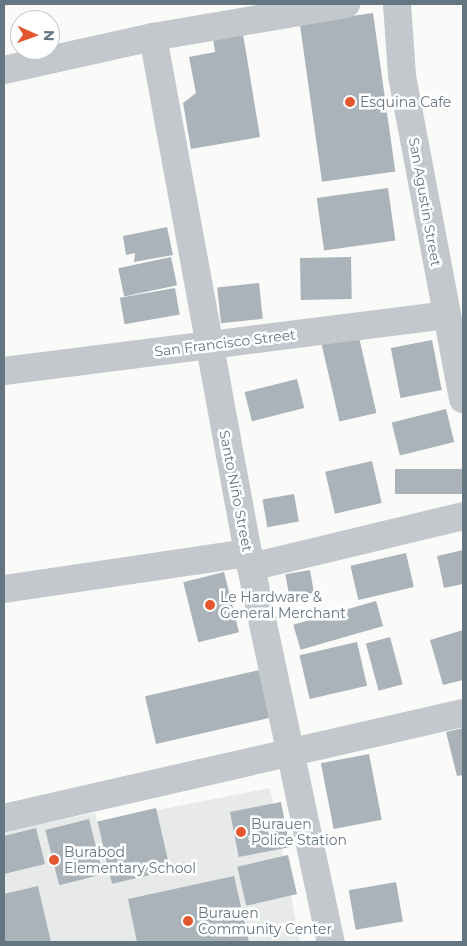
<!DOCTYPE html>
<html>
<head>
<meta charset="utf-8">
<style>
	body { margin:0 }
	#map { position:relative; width:467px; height:946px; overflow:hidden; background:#fafaf8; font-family:Montserrat,sans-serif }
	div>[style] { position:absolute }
	.built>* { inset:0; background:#e8e9e9 }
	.building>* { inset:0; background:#aab3b9; transform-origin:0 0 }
	.street>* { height:28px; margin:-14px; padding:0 14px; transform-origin:14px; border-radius:14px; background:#c3c8cc }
	.dots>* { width:14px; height:14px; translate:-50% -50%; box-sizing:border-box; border:2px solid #fff; border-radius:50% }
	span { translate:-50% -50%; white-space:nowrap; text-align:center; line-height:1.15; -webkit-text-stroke:5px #fff; paint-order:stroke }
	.poi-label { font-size:14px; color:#657683 }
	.left { translate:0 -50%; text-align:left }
	.street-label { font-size:14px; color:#657683 }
	.frame { position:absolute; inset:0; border:5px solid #657683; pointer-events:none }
	.north { position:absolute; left:10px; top:10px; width:50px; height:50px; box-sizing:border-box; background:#fff; border:1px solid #c1c8cd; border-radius:50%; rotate:92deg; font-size:14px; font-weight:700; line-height:20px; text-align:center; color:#657683 }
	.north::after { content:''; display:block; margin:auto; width:18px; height:22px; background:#e4572e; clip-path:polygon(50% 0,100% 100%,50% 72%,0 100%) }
</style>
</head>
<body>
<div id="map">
	<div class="built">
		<i style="clip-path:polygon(270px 788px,300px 942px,4px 942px,4px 831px,95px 813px,97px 822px)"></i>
	</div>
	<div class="building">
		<i style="left:373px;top:13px;width:160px;height:74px;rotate:82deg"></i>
		<i style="clip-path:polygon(243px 34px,260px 137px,191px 149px,183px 103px,196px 93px,189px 57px,215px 52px,213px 39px)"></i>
		<i style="left:388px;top:188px;width:53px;height:72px;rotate:82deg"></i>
		<i style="clip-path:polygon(167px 227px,173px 255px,134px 262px,135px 253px,126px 255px,123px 236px)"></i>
		<i style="left:171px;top:257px;width:29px;height:54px;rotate:78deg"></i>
		<i style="left:351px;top:257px;width:42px;height:51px;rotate:89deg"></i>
		<i style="left:259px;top:283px;width:36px;height:42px;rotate:84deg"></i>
		<i style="left:175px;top:288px;width:27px;height:56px;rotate:80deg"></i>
		<i style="left:358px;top:333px;width:82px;height:38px;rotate:77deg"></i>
		<i style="left:432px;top:340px;width:51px;height:42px;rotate:79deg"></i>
		<i style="left:297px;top:379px;width:30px;height:54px;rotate:76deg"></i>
		<i style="left:446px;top:409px;width:34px;height:56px;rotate:76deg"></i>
		<i style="left:372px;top:461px;width:43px;height:48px;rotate:77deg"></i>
		<i style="left:463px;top:469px;width:25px;height:68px;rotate:90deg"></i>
		<i style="left:294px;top:494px;width:28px;height:32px;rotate:80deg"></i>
		<i style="clip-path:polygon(463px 550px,463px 584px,444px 588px,437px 556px)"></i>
		<i style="left:406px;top:553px;width:35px;height:57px;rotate:77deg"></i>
		<i style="left:310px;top:570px;width:23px;height:25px;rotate:80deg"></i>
		<i style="left:224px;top:572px;width:62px;height:42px;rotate:76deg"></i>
		<i style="left:376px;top:601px;width:26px;height:86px;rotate:74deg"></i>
		<i style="clip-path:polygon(463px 630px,463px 680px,443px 685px,430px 640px)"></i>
		<i style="left:390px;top:637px;width:49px;height:25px;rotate:75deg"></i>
		<i style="left:357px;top:642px;width:45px;height:59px;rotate:77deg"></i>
		<i style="left:259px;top:670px;width:49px;height:117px;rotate:77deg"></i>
		<i style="clip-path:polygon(463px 728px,463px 775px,457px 776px,446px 732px)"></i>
		<i style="left:369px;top:754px;width:67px;height:49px;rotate:79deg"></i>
		<i style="left:281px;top:802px;width:46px;height:52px;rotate:79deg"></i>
		<i style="left:156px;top:808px;width:64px;height:60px;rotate:77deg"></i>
		<i style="left:89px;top:819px;width:57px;height:45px;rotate:76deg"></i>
		<i style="clip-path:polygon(36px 828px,45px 864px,4px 874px,4px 836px)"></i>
		<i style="left:288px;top:855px;width:40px;height:52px;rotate:77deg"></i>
		<i style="clip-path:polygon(234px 876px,249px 942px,137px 942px,128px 899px)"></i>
		<i style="left:396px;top:882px;width:40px;height:48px;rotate:80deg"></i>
		<i style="clip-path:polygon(38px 886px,51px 942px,4px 942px,4px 894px)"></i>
	</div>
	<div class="street">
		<i style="left:397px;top:4px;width:72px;rotate:86deg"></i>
		<i style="left:402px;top:76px;width:329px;rotate:79.3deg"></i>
		<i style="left:153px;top:37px;width:525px;rotate:79.57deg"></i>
		<i style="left:248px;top:553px;width:398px;rotate:78deg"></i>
		<i style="left:4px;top:70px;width:153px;rotate:-12.5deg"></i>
		<i style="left:153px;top:37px;width:196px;rotate:-9.7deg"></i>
		<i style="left:4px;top:371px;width:446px;rotate:-7.2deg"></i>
		<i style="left:251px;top:567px;width:218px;rotate:-13.5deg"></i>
		<i style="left:4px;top:589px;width:247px;rotate:-8.4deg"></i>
		<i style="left:4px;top:818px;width:471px;rotate:-12.9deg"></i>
	</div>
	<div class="dots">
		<i style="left:350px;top:102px;background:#e4572e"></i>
		<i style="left:210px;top:605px;background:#e4572e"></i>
		<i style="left:241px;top:832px;background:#e4572e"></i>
		<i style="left:54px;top:860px;background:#e4572e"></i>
		<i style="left:188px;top:921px;background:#e4572e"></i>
	</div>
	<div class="poi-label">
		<span class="left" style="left:360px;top:102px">Esquina Cafe</span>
		<span class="left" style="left:220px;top:605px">Le Hardware &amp;<br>General Merchant</span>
		<span class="left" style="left:251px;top:832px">Burauen<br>Police Station</span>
		<span class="left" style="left:64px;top:860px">Burabod<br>Elementary School</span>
		<span class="left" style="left:198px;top:921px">Burauen<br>Community Center</span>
	</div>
	<div class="street-label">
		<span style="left:425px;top:202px;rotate:80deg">San Agustin Street</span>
		<span style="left:225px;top:343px;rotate:-7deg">San Francisco Street</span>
		<span style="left:236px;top:491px;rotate:79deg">Santo Niño Street</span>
	</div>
	<div class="frame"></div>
	<div class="north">N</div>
</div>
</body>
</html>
